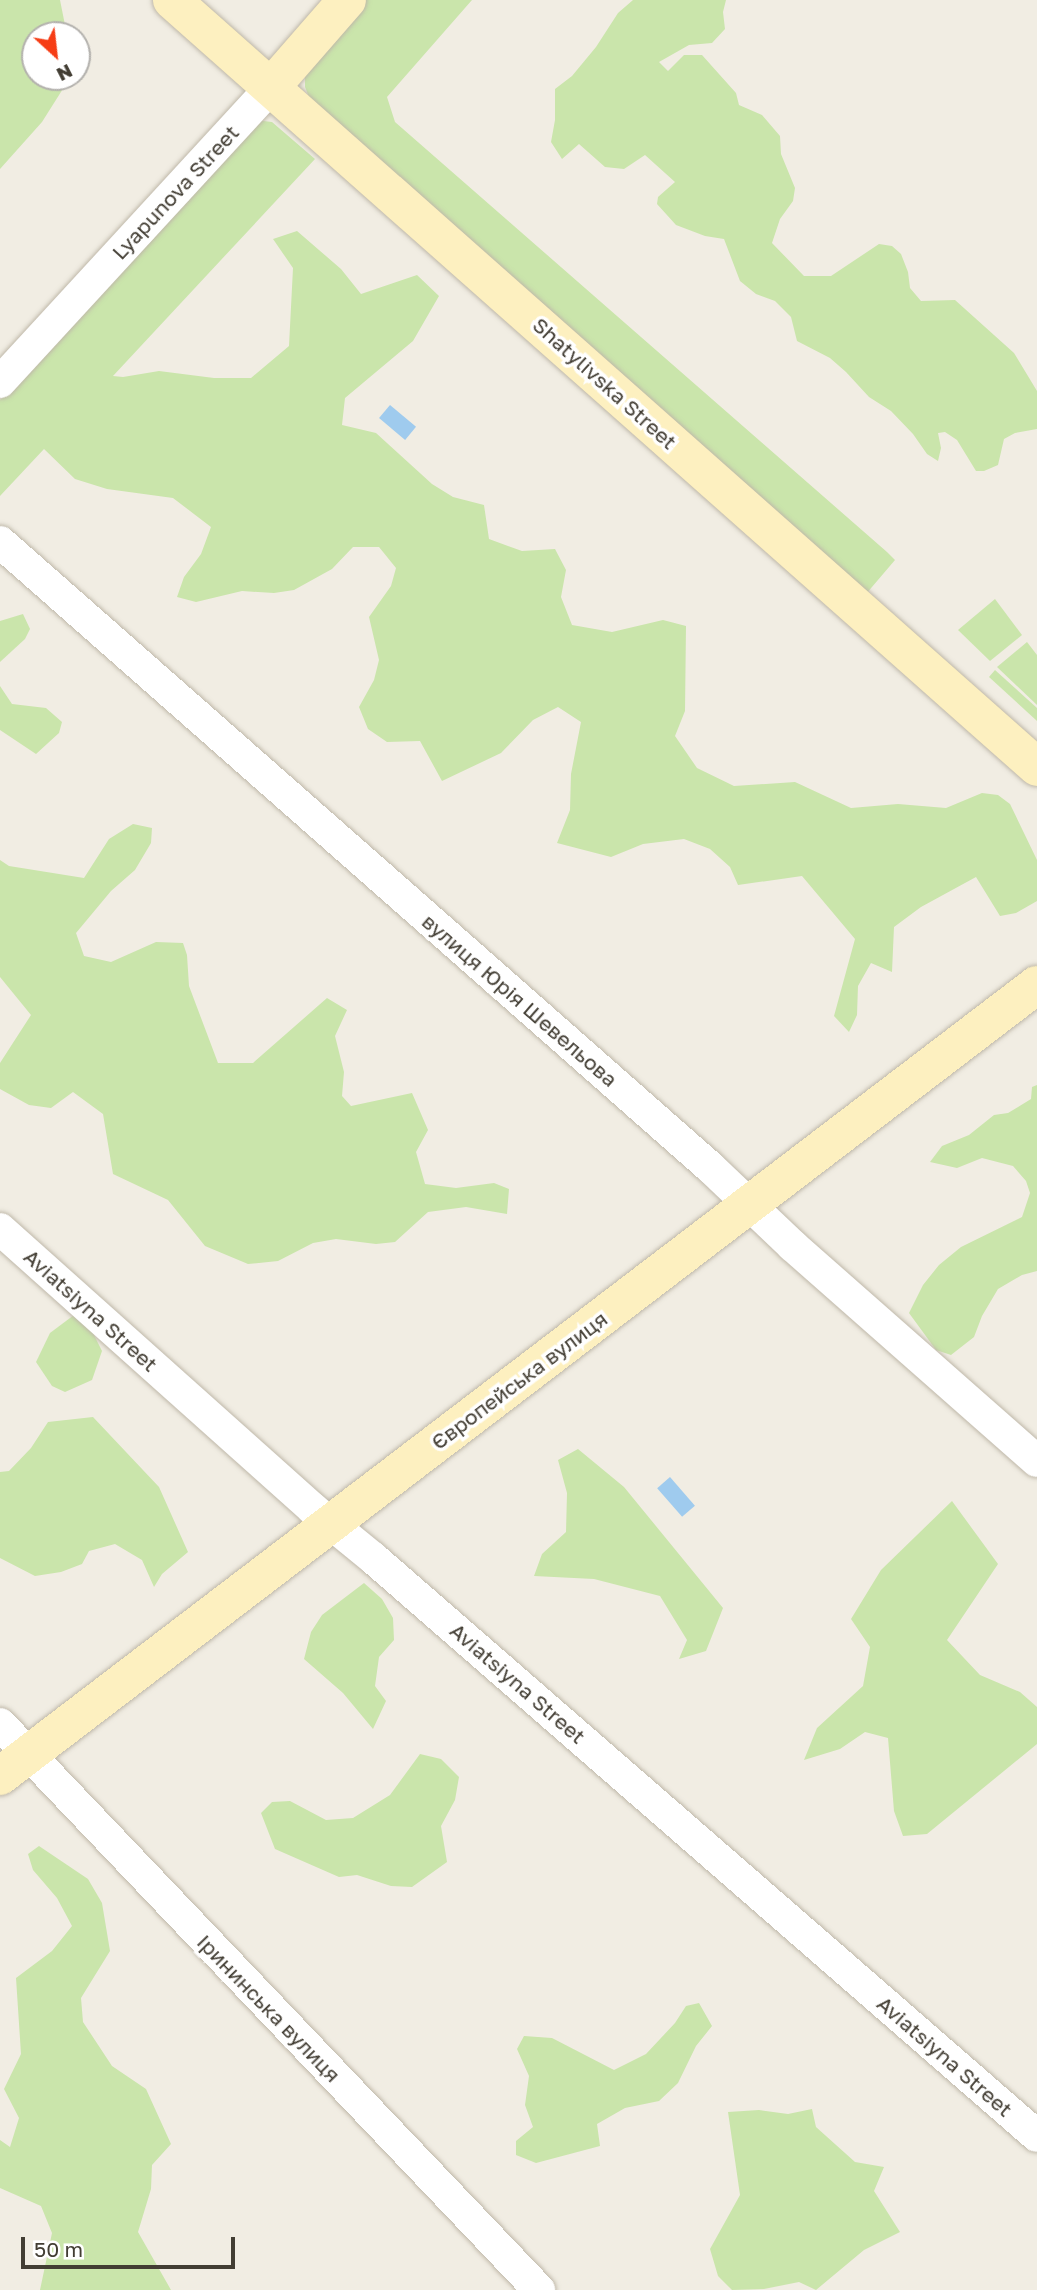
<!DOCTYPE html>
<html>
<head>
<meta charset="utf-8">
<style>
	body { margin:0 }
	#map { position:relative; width:1037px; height:2290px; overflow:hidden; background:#f1ede3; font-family:"Golos Text",sans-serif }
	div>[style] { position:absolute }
	.green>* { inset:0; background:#cae5ab }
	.water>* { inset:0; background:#9fcbee; transform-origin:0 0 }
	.roads { filter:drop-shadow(0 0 2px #bfb8a9) drop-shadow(0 0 2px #bfb8a9) }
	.street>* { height:32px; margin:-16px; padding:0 16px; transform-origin:16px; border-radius:16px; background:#fff }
	.secondary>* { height:38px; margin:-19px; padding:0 19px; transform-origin:19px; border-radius:19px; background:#fdf0c0 }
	span { translate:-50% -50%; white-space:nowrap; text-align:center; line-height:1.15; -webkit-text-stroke:7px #fff; paint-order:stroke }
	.street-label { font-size:21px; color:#423d33 }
	.north { position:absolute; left:21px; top:21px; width:70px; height:70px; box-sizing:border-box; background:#fff; border:2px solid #b3b1ad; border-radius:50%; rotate:153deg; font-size:19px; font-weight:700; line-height:28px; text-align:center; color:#423d33 }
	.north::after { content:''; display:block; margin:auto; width:24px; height:32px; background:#f63d15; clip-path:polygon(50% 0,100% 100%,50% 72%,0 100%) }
	.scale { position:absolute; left:21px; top:2237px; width:214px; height:32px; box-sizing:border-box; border:4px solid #423d33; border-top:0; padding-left:9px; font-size:21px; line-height:24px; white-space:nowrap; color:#423d33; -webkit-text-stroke:5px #fff; paint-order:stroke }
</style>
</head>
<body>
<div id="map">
	<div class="green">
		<i style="clip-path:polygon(0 0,60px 0,67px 35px,35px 35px,35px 77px,67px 77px,66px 84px,42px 122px,0 169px)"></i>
		<i style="clip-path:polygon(362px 0,472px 0,387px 97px,395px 122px,887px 552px,895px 560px,866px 594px,309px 97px,305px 87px,305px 68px)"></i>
		<i style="clip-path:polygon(633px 0,726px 0,723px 12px,725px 29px,712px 43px,689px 45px,659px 62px,668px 71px,684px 55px,702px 55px,736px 93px,739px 105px,762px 115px,780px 136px,781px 154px,795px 188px,793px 201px,780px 219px,772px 243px,804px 276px,831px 276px,879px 244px,892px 246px,901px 254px,908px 272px,910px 288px,921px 301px,955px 300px,1014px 353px,1037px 391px,1037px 429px,1015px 433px,1004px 439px,998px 465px,984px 471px,976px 471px,957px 440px,945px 432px,938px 433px,941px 448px,938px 461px,927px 454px,913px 434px,891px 411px,869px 397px,846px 372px,830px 358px,797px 341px,791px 317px,775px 301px,756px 294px,740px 281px,724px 239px,705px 236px,676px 225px,657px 204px,658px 197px,675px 182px,645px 155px,624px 169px,605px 167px,579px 144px,562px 159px,551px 142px,555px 120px,555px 89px,572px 76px,596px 47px,618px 13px)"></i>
		<i style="clip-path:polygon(255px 120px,272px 122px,315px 159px,113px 376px,123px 377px,159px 371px,214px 378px,251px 378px,289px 346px,293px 268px,273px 239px,297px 231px,341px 269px,361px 294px,417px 275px,439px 296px,413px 341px,345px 398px,342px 425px,376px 433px,432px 484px,453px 497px,484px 505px,489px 539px,522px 551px,555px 549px,566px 570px,561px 597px,572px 625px,612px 632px,663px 620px,686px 626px,685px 711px,675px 736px,697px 768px,734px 786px,795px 782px,851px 808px,898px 804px,946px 808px,982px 793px,998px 795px,1010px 804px,1037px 860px,1037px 901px,1016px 913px,1000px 916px,976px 877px,921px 907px,894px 927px,892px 972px,871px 963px,858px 986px,857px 1015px,849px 1032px,834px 1016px,855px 939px,802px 876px,738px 885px,730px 867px,710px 849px,684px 839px,643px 844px,611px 857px,557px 843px,570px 810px,571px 774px,581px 722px,558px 707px,533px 720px,501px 753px,442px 781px,420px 741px,387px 742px,368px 729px,359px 707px,374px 680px,379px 660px,369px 617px,391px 586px,396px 568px,379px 547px,353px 547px,332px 569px,294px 590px,274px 593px,242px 591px,196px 602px,177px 597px,184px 577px,201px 554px,211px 527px,173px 498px,107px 489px,75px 479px,44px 449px,0 496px,0 400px,245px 128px)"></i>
		<i style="clip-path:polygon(995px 599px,1022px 635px,990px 661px,958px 630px)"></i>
		<i style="clip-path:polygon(23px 614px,30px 629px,25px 639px,0 662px,0 621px)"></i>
		<i style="clip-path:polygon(1027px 642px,1037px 655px,1037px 705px,997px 667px)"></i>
		<i style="clip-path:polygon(995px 670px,1037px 708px,1037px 721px,989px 677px)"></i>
		<i style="clip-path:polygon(0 686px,12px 704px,46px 708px,62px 722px,59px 733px,36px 754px,0 730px)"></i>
		<i style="clip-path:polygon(133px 824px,152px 828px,151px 843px,135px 870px,111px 891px,76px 933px,84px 956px,111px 962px,156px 942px,183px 943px,187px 955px,189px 986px,218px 1063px,253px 1063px,327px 998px,347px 1010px,335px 1036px,344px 1072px,342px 1096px,351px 1106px,412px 1093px,428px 1130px,416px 1152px,425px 1184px,456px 1188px,494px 1183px,509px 1189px,507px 1214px,466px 1207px,428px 1212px,395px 1242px,376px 1244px,336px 1239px,313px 1243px,278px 1261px,248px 1264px,205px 1246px,168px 1200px,113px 1174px,103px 1114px,73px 1092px,51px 1108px,29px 1105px,0 1089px,0 1063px,31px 1015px,0 977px,0 860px,9px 866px,84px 878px,109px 839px)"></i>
		<i style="clip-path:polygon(1037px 1085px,1037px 1271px,1022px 1275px,998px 1289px,982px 1316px,974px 1337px,951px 1355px,936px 1350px,909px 1313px,923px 1285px,939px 1265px,961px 1247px,1022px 1217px,1030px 1193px,1026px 1181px,1013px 1166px,982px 1158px,957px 1168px,930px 1162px,942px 1146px,969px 1135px,994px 1115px,1008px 1113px,1031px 1099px,1032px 1087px)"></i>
		<i style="clip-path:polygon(74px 1315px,93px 1333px,102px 1351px,92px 1380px,65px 1392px,52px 1386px,36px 1362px,50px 1333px)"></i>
		<i style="clip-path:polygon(93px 1417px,159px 1487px,188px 1552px,162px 1574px,154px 1587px,142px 1560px,115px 1544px,89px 1551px,82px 1564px,61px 1572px,35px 1576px,0 1558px,0 1472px,9px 1471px,31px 1448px,48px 1422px)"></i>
		<i style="clip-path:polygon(578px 1449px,624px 1487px,723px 1608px,706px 1651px,679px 1659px,687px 1640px,660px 1596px,594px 1579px,534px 1576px,542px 1554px,566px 1532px,567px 1493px,558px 1460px)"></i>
		<i style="clip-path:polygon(952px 1501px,998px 1564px,947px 1640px,980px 1675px,1020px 1692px,1037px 1707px,1037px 1744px,927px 1834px,903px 1836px,894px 1811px,888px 1738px,865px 1732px,840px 1749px,804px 1760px,817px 1728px,863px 1686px,870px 1647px,851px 1619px,881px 1570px)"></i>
		<i style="clip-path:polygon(364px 1583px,382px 1599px,393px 1618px,394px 1640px,379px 1657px,375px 1686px,386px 1701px,373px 1729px,343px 1693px,304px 1659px,311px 1632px,322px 1615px)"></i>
		<i style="clip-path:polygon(420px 1754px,441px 1759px,459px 1777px,455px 1800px,441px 1826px,447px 1862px,412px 1887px,391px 1886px,357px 1875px,339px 1877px,275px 1849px,261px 1813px,272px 1802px,290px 1801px,326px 1820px,353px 1818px,390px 1795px)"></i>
		<i style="clip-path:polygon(39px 1846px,88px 1879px,102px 1903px,110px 1951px,81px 1998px,83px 2022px,112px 2066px,146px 2089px,171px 2144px,152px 2165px,151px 2189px,138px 2232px,171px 2290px,40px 2290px,52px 2233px,41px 2206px,0 2188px,0 2140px,10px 2147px,19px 2118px,4px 2089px,21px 2054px,16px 1978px,52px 1951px,72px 1926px,57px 1898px,33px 1870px,28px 1854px)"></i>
		<i style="clip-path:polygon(699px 2003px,712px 2026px,696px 2046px,678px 2083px,659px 2101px,625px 2108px,597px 2124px,600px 2146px,536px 2163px,516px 2155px,516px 2141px,533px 2127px,525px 2105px,529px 2076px,517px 2049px,524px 2036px,552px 2038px,614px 2070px,646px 2054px,675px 2023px,686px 2006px)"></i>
		<i style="clip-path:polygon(812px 2109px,816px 2127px,855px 2162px,884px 2167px,874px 2191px,900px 2232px,864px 2250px,816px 2290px,799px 2282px,764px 2289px,732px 2290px,718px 2276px,710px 2249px,740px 2195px,728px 2112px,759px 2110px,788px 2114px)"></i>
	</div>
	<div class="water">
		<i style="left:390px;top:405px;width:34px;height:17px;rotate:40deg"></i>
		<i style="left:670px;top:1477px;width:38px;height:17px;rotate:49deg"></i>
	</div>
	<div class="roads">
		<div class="street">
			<i style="left:0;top:382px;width:402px;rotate:-47.4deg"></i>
			<i style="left:0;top:542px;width:947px;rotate:41.36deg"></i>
			<i style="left:711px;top:1168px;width:113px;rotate:43.6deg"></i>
			<i style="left:793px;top:1246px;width:325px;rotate:41.4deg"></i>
			<i style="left:0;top:1229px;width:420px;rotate:41.8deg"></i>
			<i style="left:313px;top:1509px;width:77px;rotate:39.2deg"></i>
			<i style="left:373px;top:1558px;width:880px;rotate:41.04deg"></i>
			<i style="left:0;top:1724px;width:782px;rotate:46.4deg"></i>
		</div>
		<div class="secondary">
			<i style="left:172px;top:0;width:1156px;rotate:41.56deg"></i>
			<i style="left:272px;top:86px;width:114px;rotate:-48.9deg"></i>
			<i style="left:0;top:1776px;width:1304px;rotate:-37.34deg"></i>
		</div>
	</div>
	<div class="street-label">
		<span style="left:175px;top:192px;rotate:-47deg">Lyapunova Street</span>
		<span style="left:605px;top:383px;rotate:42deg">Shatylivska Street</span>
		<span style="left:520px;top:1000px;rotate:41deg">вулиця Юрія Шевельова</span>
		<span style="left:91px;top:1310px;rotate:42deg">Aviatsiyna Street</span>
		<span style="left:519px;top:1380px;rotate:-37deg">Європейська вулиця</span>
		<span style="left:518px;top:1683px;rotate:41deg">Aviatsiyna Street</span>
		<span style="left:269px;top:2008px;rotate:46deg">Ірининська вулиця</span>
		<span style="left:945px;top:2056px;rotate:41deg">Aviatsiyna Street</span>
	</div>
	<div class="north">N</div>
	<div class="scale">50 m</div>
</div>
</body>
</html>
